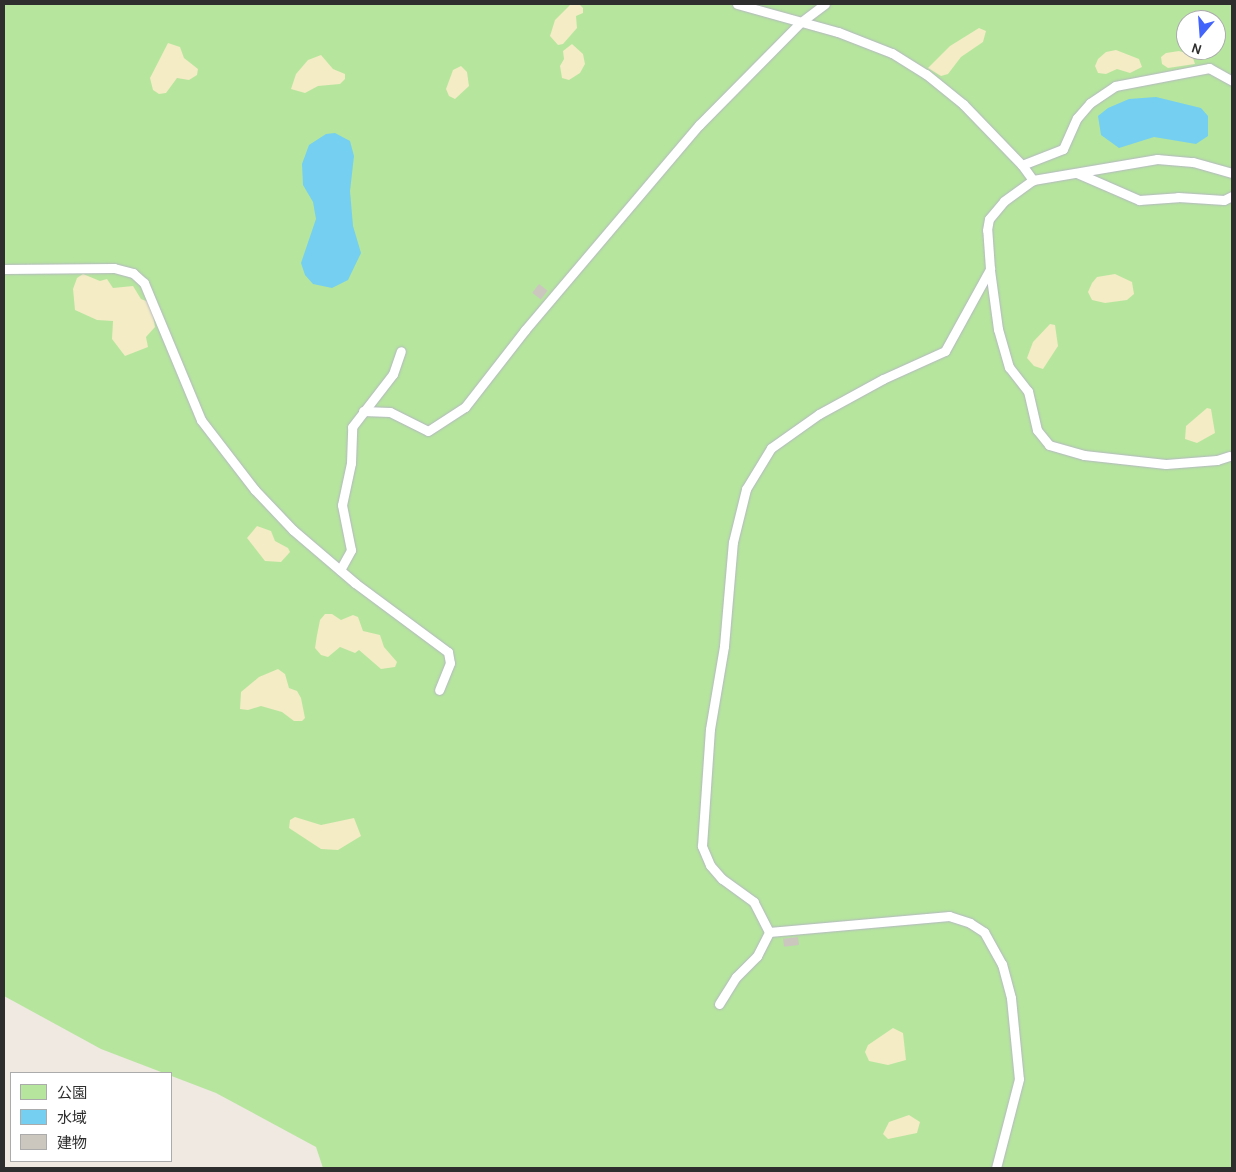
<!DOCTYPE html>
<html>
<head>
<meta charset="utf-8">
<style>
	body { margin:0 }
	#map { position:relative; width:1236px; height:1172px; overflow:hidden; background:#efe9e1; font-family:Karla,"Noto Sans JP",sans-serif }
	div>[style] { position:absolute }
	.green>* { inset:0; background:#b6e59e }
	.sand>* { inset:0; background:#f3ecc5 }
	.water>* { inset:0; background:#75cff0 }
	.building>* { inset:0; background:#cbc7bf; transform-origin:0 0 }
	.roads { filter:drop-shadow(0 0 1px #b4b7c1) drop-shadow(0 0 1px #b4b7c1) }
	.lane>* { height:9px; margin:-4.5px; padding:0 4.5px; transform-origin:4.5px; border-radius:4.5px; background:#fff }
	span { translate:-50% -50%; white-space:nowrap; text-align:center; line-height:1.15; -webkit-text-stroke:5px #fff; paint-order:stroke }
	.frame { position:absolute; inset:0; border:5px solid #2e2e2e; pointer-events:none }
	.legend { position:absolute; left:10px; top:1072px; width:162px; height:90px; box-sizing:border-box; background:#fff; border:1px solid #ababab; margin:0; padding:6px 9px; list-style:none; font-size:15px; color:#2e2e2e }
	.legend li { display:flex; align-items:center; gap:10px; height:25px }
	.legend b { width:25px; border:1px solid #ababab }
	.north { position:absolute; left:1176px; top:10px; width:50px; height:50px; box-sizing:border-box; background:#fff; border:1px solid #ababab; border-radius:50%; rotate:198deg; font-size:14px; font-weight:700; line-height:20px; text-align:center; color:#2e2e2e }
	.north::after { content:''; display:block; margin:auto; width:18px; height:22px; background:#4264fb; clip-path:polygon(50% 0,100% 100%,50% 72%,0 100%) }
</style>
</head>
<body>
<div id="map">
	<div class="green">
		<i style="clip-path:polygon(evenodd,4px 4px,1232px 4px,1232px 1168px,323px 1168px,316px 1147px,216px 1093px,101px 1049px,4px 996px,4px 4px,1186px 20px,1216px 20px,1216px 50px,1186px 50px,1186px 20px)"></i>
	</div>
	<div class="sand">
		<i style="clip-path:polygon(579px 4px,583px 8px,583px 13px,576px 16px,577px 28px,563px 44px,558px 45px,550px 36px,555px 20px,570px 5px)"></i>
		<i style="clip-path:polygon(979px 28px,986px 31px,983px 42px,961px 57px,948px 74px,941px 76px,928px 68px,950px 46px)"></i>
		<i style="clip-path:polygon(168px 43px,180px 47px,184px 58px,198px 69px,197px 75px,189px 80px,177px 78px,166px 93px,159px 94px,153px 90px,150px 78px)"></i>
		<i style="clip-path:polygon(572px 44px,583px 54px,585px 64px,580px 73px,569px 80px,562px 78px,560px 66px,564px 59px,563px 51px)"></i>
		<i style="clip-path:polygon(1116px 50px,1139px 59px,1142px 67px,1130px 73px,1117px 69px,1106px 74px,1098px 73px,1095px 66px,1098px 59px,1106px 52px)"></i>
		<i style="clip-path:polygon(1179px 51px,1192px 55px,1195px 64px,1168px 68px,1162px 64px,1161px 57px,1166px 53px)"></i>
		<i style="clip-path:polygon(321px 55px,333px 69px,345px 74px,345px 79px,340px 84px,318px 86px,305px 93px,291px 89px,296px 74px,308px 60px)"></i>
		<i style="clip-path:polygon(461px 66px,467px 72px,469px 86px,455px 99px,449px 96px,446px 89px,453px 70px)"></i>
		<i style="clip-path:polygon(83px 274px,100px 281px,107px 279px,113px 288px,133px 286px,141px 299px,151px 303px,155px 327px,146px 337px,148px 347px,125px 356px,112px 339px,113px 321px,97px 320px,75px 310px,73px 289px,77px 278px)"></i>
		<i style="clip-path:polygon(1115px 274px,1132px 282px,1134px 294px,1127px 300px,1105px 303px,1092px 300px,1088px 292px,1092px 283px,1097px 277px)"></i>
		<i style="clip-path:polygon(1050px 324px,1055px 325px,1058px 346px,1043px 369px,1034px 366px,1027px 358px,1033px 342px)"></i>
		<i style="clip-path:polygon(1207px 408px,1211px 409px,1215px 433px,1197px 443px,1185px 439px,1186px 426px)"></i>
		<i style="clip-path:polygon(257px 526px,271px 531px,275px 541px,288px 548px,290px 552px,281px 562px,265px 561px,247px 538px)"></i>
		<i style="clip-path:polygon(325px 614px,332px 614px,341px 620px,353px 615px,358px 617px,363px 631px,380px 635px,384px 647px,397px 662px,395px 667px,381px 669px,359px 650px,355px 653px,340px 647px,328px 657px,321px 655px,315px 648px,317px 635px,320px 620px)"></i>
		<i style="clip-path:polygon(278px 669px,285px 674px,289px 688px,297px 691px,301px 698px,305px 718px,302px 721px,294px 721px,282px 712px,261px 706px,248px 710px,240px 709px,241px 692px,259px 677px)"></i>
		<i style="clip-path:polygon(295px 817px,321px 825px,354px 818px,361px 836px,338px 850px,321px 849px,289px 828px,290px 820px)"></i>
		<i style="clip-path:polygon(893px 1028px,903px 1033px,906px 1060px,888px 1065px,869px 1061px,865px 1052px,868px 1045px)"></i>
		<i style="clip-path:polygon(909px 1115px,920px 1122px,917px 1133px,888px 1139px,883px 1134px,889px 1122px)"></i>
	</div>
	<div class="water">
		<i style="clip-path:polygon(1156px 97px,1201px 108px,1208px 116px,1208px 136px,1196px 144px,1154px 137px,1119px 148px,1101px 135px,1098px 116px,1108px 108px,1129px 99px)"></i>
		<i style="clip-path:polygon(335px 133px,350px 141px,354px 156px,350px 191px,353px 226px,361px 253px,348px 280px,332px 288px,313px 284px,305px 275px,301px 263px,316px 219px,313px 202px,303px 185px,302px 164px,309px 145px,326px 134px)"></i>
	</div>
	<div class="building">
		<i style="left:539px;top:284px;width:11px;height:11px;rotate:38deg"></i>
		<i style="left:798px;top:937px;width:8px;height:15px;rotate:83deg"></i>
	</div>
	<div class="roads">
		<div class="lane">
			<i style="left:737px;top:4px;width:105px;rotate:15.5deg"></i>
			<i style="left:838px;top:32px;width:58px;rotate:21.3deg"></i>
			<i style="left:892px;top:53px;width:40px;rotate:32deg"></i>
			<i style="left:926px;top:74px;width:48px;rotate:39deg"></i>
			<i style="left:963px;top:104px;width:85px;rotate:46deg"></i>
			<i style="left:1022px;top:165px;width:19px;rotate:54deg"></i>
			<i style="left:1022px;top:165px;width:44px;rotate:-21.3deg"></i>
			<i style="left:1063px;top:149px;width:34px;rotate:-66deg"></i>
			<i style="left:1077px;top:118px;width:20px;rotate:-49deg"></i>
			<i style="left:1090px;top:103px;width:30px;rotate:-34deg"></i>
			<i style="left:1115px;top:86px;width:96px;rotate:-10.8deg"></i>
			<i style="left:1209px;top:68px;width:26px;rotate:29deg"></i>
			<i style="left:1077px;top:173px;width:68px;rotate:23.5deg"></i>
			<i style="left:1139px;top:200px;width:39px;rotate:-4deg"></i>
			<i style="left:1178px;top:197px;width:46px;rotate:3.7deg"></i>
			<i style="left:1224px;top:200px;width:9px;rotate:-27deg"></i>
			<i style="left:4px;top:269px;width:110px;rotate:-0.5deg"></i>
			<i style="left:114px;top:268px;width:20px;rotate:15deg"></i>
			<i style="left:133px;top:273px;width:15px;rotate:42deg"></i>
			<i style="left:144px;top:283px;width:148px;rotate:67.4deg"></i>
			<i style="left:201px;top:420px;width:88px;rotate:52.4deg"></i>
			<i style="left:255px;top:490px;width:55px;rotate:46.5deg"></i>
			<i style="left:293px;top:530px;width:82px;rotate:40.5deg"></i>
			<i style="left:355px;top:583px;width:116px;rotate:36.6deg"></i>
			<i style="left:448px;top:652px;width:11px;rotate:80deg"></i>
			<i style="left:450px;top:663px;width:29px;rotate:112deg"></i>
			<i style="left:990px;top:270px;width:60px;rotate:82.3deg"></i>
			<i style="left:998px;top:329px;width:40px;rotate:74deg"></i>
			<i style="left:1009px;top:367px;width:31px;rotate:52deg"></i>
			<i style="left:1028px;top:391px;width:40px;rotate:77deg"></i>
			<i style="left:1037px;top:430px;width:19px;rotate:51deg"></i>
			<i style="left:1049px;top:445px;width:36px;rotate:16deg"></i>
			<i style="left:1084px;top:455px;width:82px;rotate:6.3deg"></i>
			<i style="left:1166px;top:464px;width:51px;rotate:-4.5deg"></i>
			<i style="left:1217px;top:460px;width:13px;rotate:-18deg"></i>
			<i style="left:363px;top:411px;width:27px;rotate:2deg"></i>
			<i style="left:390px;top:412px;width:42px;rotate:26.6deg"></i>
			<i style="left:428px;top:431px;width:44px;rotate:-33deg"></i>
			<i style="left:465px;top:407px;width:98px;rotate:-52.1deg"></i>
			<i style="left:525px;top:330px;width:269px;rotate:-49.7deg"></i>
			<i style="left:699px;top:125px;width:145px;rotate:-45.3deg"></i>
			<i style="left:801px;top:22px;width:30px;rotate:-37deg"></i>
			<i style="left:340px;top:570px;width:23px;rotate:-61deg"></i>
			<i style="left:351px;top:550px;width:46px;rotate:-101.3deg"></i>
			<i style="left:342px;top:505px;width:43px;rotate:-77.9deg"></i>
			<i style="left:351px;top:463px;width:36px;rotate:-88deg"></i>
			<i style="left:352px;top:427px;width:67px;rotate:-52.3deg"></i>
			<i style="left:393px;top:374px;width:24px;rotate:-71deg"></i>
			<i style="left:769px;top:932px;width:34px;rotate:-117deg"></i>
			<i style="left:754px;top:902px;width:39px;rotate:-144deg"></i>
			<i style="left:722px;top:879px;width:18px;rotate:-131deg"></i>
			<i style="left:710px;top:865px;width:21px;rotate:-113deg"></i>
			<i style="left:702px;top:846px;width:117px;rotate:-86.1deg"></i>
			<i style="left:710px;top:729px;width:84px;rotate:-80.4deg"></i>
			<i style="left:724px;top:646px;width:104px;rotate:-85.1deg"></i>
			<i style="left:733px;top:542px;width:55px;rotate:-76.2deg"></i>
			<i style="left:746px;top:489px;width:48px;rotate:-58.6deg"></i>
			<i style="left:771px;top:448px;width:59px;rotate:-35.3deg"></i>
			<i style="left:819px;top:414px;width:73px;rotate:-28.7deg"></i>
			<i style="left:883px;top:379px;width:68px;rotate:-24.3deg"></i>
			<i style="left:945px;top:351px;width:94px;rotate:-61.2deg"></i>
			<i style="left:990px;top:269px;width:39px;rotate:-94deg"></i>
			<i style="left:987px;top:230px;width:11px;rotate:-80deg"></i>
			<i style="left:989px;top:219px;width:23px;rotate:-50deg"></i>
			<i style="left:1004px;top:201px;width:36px;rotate:-36deg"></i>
			<i style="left:1033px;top:180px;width:126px;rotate:-9.6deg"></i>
			<i style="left:1157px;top:159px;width:36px;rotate:5deg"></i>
			<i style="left:1193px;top:162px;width:41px;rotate:15.8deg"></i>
			<i style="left:719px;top:1004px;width:32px;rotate:-58deg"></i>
			<i style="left:736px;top:977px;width:30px;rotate:-45deg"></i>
			<i style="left:757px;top:956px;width:27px;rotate:-63deg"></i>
			<i style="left:769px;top:932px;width:181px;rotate:-5.1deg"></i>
			<i style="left:949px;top:916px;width:22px;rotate:18deg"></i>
			<i style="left:970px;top:923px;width:17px;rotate:33deg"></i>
			<i style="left:984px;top:932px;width:37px;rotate:61deg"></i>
			<i style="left:1002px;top:964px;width:35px;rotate:75deg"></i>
			<i style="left:1011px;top:998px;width:81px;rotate:84.4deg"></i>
			<i style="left:1019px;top:1079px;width:92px;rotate:104.5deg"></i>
		</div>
	</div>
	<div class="frame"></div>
	<ul class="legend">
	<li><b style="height:14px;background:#b6e59e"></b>公園</li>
	<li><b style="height:14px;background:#75cff0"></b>水域</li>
	<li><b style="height:14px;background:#cbc7bf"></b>建物</li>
	</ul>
	<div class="north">N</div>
</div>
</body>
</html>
